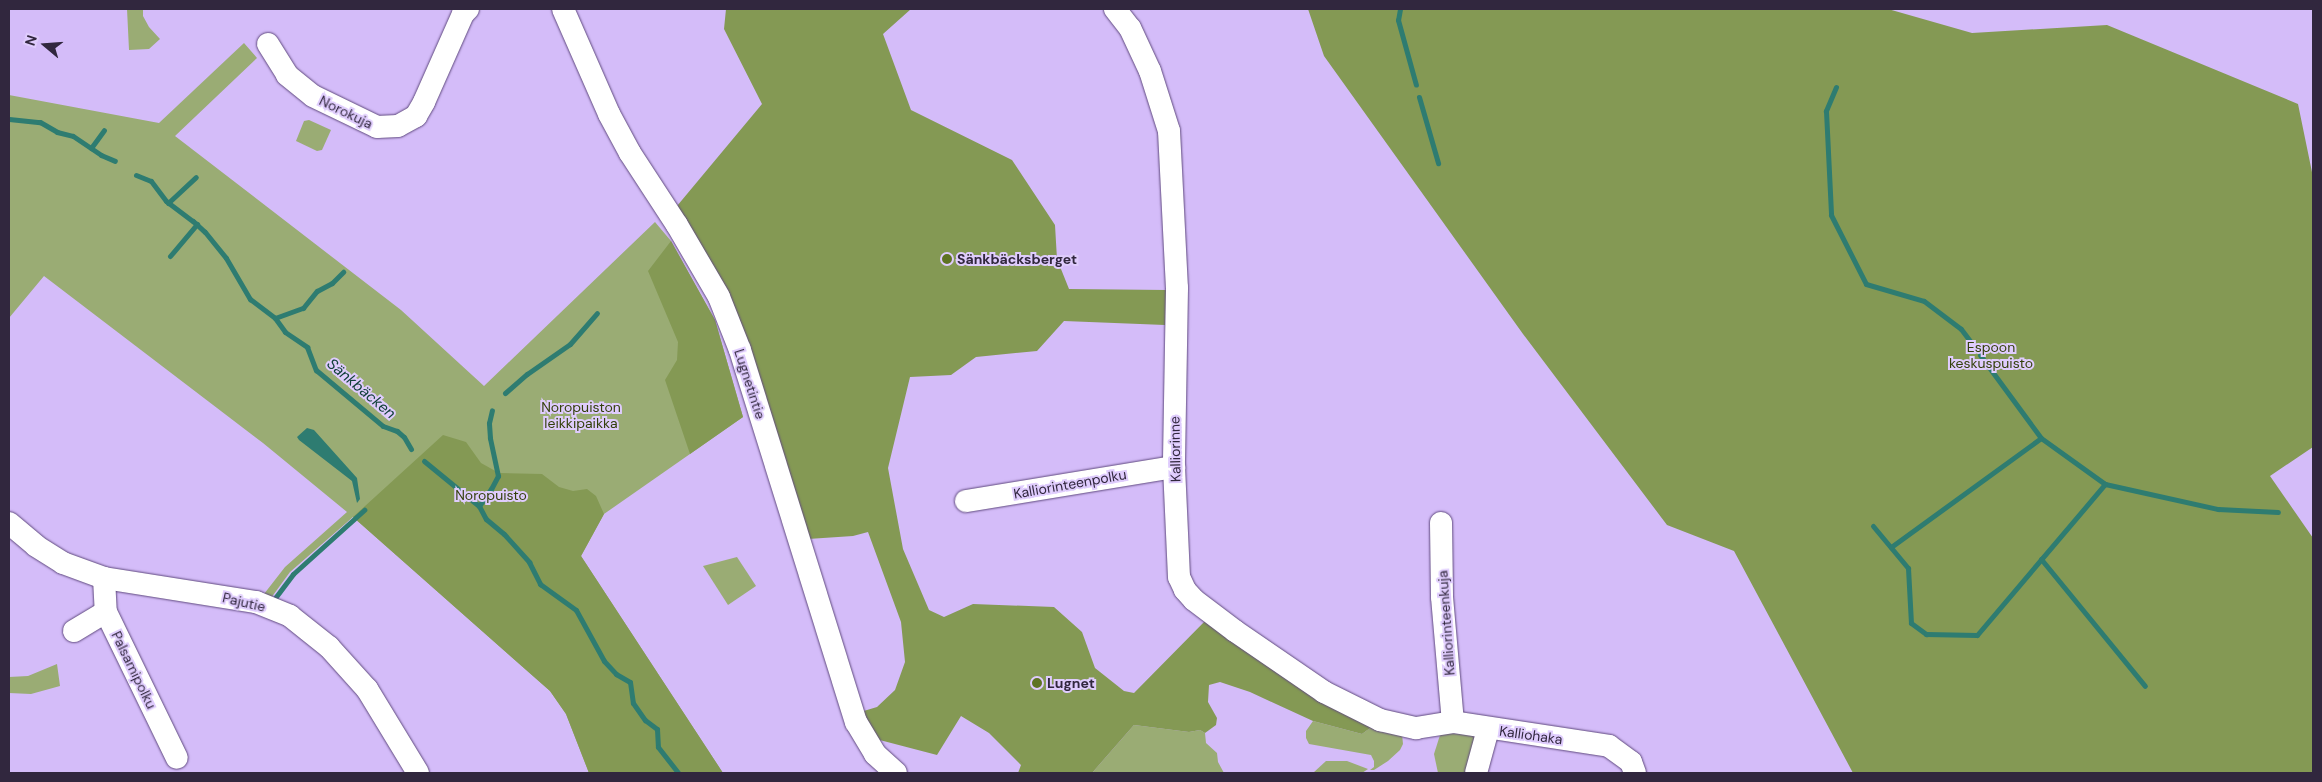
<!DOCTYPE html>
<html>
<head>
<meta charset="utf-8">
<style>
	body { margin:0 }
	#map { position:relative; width:2322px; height:782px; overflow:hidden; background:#d4bcf9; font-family:"DM Sans",sans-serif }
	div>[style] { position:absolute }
	.green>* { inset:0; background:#9aac74 }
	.forest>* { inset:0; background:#849954 }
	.water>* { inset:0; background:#2e7c71 }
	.stream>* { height:5px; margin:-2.5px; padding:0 2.5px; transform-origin:2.5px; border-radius:2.5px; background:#2e7c71 }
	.roads { filter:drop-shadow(0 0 1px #604a7f) drop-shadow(0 0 1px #604a7f) }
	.minor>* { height:22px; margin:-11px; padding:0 11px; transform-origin:11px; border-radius:11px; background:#fff }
	.dots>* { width:14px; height:14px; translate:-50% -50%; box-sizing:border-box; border:2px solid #dfccfd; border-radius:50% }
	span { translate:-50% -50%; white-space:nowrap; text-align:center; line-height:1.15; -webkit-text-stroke:4px #dfccfd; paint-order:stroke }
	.street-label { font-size:14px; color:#31273e }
	.poi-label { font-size:14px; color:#31273e; font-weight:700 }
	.left { translate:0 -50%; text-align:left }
	.park-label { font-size:14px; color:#33400b }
	.water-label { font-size:15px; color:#114039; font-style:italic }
	.frame { position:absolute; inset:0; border:10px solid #31273e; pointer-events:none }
	.north { position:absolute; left:20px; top:20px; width:50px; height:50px; -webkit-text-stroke:4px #dfccfd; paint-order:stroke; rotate:288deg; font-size:14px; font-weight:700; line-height:20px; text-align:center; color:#31273e }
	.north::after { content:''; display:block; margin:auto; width:18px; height:22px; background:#31273e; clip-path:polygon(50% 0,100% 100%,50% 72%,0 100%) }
</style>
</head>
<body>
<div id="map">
	<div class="green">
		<i style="clip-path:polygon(127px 9px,143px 9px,143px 16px,149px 27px,160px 39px,149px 49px,129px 50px)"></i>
		<i style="clip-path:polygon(244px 43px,257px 58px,175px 136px,401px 310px,484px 386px,655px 222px,671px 241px,715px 320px,743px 417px,604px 514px,581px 556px,723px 773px,589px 773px,566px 714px,550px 691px,353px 517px,290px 572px,271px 598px,264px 594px,285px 567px,347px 512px,263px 443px,44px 276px,9px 318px,9px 95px,159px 123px)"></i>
		<i style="clip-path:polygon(309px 120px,331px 130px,322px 150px,317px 151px,296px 141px,304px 121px)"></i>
		<i style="clip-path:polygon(737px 557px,756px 586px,728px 605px,703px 566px)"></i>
		<i style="clip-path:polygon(57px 664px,60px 686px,31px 694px,9px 693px,9px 677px,28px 676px)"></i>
		<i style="clip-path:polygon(1313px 721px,1362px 734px,1377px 723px,1402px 734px,1403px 744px,1400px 750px,1388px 761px,1374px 770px,1370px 770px,1374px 767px,1374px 761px,1371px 755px,1309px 744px,1306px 738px,1306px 731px)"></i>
		<i style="clip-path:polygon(1134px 725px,1189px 732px,1200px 730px,1205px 733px,1206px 743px,1217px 753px,1218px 762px,1224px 773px,1092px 773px)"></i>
		<i style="clip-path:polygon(1441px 732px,1475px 735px,1470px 773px,1438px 773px,1434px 754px)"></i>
		<i style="clip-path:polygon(1326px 761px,1347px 761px,1368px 769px,1362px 773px,1313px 773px)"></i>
	</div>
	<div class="forest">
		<i style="clip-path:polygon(726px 9px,911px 9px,883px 34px,911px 110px,1012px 160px,1055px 225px,1057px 259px,1069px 289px,1167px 290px,1165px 325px,1064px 321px,1037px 351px,976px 357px,951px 375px,910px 377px,888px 468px,903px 549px,929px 610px,944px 617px,973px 604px,1054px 607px,1082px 632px,1095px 668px,1124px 691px,1134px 693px,1207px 619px,1377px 723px,1362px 734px,1313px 721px,1250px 692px,1220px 682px,1209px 685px,1208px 702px,1217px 718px,1216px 725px,1205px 733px,1200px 730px,1189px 732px,1134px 725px,1092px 773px,1018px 773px,1021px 765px,989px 733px,961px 716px,937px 755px,872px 738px,857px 713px,877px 707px,895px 690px,905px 662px,901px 622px,868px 532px,853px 536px,808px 539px,677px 206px,762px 104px,724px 29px)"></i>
		<i style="clip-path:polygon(1308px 9px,1888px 9px,1972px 33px,2107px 25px,2298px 104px,2313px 177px,2313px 447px,2270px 476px,2313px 538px,2313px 773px,1853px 773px,1734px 551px,1667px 525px,1523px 334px,1324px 56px)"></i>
		<i style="clip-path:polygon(671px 241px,715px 320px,743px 417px,690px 454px,665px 380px,677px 360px,678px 342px,648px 271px)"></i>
		<i style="clip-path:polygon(443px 435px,466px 442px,481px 463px,499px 473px,542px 474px,559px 487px,573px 491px,587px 489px,596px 496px,604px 514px,581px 556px,723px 773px,589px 773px,566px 714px,550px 691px,353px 517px)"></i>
	</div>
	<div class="water">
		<i style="clip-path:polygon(307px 428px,314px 430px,357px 478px,360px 499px,357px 503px,352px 481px,299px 440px,297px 437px)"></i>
	</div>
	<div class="stream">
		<i style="left:1400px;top:9px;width:11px;rotate:100deg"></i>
		<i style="left:1398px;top:20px;width:67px;rotate:74.5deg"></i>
		<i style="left:1836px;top:87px;width:26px;rotate:113deg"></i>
		<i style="left:1826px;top:111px;width:104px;rotate:87.2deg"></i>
		<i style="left:1831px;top:215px;width:77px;rotate:63.1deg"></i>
		<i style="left:1866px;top:284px;width:60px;rotate:16.3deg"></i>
		<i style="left:1924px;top:301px;width:46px;rotate:37.1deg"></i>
		<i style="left:1961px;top:329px;width:20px;rotate:53deg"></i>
		<i style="left:1419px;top:97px;width:69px;rotate:73.9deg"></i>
		<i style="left:9px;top:119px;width:31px;rotate:6deg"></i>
		<i style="left:40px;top:122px;width:20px;rotate:30deg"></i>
		<i style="left:57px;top:132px;width:16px;rotate:14deg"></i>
		<i style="left:73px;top:136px;width:34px;rotate:34deg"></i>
		<i style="left:101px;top:155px;width:15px;rotate:23deg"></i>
		<i style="left:91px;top:148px;width:22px;rotate:-54deg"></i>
		<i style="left:136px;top:175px;width:16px;rotate:22deg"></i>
		<i style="left:151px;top:181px;width:25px;rotate:53deg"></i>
		<i style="left:166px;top:201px;width:34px;rotate:37deg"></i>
		<i style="left:193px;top:221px;width:16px;rotate:43deg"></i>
		<i style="left:205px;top:232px;width:33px;rotate:51deg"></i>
		<i style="left:226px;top:258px;width:48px;rotate:59.7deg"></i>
		<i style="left:250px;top:299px;width:31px;rotate:37deg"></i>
		<i style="left:275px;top:318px;width:17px;rotate:54deg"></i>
		<i style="left:285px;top:332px;width:27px;rotate:34deg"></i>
		<i style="left:307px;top:347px;width:25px;rotate:69deg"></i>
		<i style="left:316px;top:370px;width:87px;rotate:39.9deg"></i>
		<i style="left:383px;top:426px;width:15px;rotate:20deg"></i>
		<i style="left:397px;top:431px;width:9px;rotate:41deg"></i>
		<i style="left:404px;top:437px;width:14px;rotate:60deg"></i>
		<i style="left:168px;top:203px;width:38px;rotate:-43deg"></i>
		<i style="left:170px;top:256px;width:42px;rotate:-49.8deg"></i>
		<i style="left:275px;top:318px;width:30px;rotate:-20deg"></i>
		<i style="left:303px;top:308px;width:22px;rotate:-51deg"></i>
		<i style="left:317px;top:291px;width:17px;rotate:-28deg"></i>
		<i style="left:332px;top:283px;width:16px;rotate:-45deg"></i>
		<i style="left:1980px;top:355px;width:103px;rotate:53.7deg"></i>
		<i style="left:2041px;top:438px;width:79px;rotate:35.7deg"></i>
		<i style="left:2105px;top:484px;width:116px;rotate:12.5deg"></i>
		<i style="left:2218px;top:509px;width:60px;rotate:2.9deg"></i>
		<i style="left:505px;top:393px;width:29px;rotate:-41deg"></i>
		<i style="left:527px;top:374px;width:52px;rotate:-34.9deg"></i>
		<i style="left:570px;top:344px;width:41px;rotate:-48.9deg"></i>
		<i style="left:424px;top:461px;width:71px;rotate:39.3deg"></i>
		<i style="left:479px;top:506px;width:15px;rotate:62deg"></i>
		<i style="left:486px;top:519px;width:23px;rotate:40deg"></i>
		<i style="left:504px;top:534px;width:38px;rotate:48deg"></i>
		<i style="left:529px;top:562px;width:25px;rotate:63deg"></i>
		<i style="left:540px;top:584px;width:44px;rotate:35.8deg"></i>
		<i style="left:576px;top:610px;width:58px;rotate:61.2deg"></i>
		<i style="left:604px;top:661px;width:18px;rotate:47deg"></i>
		<i style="left:616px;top:674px;width:16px;rotate:30deg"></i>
		<i style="left:630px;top:682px;width:21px;rotate:82deg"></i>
		<i style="left:633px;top:703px;width:21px;rotate:55deg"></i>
		<i style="left:645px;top:720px;width:15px;rotate:37deg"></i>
		<i style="left:657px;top:729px;width:18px;rotate:87deg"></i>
		<i style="left:658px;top:747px;width:33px;rotate:52deg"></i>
		<i style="left:479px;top:506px;width:21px;rotate:-55deg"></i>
		<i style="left:491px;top:489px;width:15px;rotate:-62deg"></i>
		<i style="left:498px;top:476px;width:39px;rotate:-102deg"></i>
		<i style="left:490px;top:438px;width:15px;rotate:-94deg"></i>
		<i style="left:489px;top:423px;width:13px;rotate:-77deg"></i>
		<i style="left:1873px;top:526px;width:55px;rotate:50.2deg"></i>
		<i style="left:1908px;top:568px;width:55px;rotate:86.9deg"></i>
		<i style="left:1911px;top:623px;width:19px;rotate:36deg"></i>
		<i style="left:1926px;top:634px;width:51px;rotate:1.1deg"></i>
		<i style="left:1977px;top:635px;width:198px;rotate:-49.7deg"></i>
		<i style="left:1891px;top:547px;width:185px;rotate:-36deg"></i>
		<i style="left:2041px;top:559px;width:164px;rotate:50.7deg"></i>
		<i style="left:275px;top:598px;width:30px;rotate:-53deg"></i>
		<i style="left:293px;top:574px;width:96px;rotate:-42deg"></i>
	</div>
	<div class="roads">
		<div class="minor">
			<i style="left:563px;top:9px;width:115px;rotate:66.3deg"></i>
			<i style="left:609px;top:114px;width:44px;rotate:61.7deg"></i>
			<i style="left:630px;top:153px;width:86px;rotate:56.9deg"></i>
			<i style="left:677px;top:225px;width:83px;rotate:59.7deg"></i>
			<i style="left:719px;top:297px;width:57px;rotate:68.4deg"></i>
			<i style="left:740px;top:350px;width:390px;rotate:72.7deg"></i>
			<i style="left:856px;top:722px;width:37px;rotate:59deg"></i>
			<i style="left:875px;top:754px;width:28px;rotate:42deg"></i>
			<i style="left:1115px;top:9px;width:24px;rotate:52deg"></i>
			<i style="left:1130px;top:28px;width:47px;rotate:65.1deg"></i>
			<i style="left:1150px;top:71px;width:63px;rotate:72.4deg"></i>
			<i style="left:1169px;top:131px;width:157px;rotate:87.1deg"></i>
			<i style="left:1177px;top:288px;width:179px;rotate:91deg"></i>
			<i style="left:1174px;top:467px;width:110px;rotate:87.4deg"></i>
			<i style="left:1179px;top:577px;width:14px;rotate:65deg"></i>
			<i style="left:1185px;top:590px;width:13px;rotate:48deg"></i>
			<i style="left:1194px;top:600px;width:51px;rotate:37.1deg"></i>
			<i style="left:1235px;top:631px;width:108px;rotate:34.4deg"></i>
			<i style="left:1324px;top:692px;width:63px;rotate:26.6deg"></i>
			<i style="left:1380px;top:720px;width:37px;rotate:13deg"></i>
			<i style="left:1416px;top:728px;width:37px;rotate:-9deg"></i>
			<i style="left:1453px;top:722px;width:158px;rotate:8.7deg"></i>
			<i style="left:1609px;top:746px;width:27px;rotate:36deg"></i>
			<i style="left:1631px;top:762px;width:12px;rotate:70deg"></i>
			<i style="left:268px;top:44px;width:36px;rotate:58deg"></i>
			<i style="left:287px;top:75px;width:33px;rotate:39deg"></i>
			<i style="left:313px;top:96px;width:71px;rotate:25.8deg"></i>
			<i style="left:377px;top:127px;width:21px;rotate:-3deg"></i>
			<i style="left:398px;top:126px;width:21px;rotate:-29deg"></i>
			<i style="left:416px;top:116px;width:16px;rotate:-60deg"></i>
			<i style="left:424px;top:102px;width:96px;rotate:-66.1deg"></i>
			<i style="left:463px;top:14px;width:7px;rotate:-45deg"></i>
			<i style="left:966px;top:501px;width:211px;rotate:-9.3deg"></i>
			<i style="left:9px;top:523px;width:35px;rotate:40deg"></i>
			<i style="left:36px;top:546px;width:32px;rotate:32deg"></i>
			<i style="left:63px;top:563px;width:44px;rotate:20.1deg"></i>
			<i style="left:104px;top:578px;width:154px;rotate:9deg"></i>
			<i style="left:256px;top:602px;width:37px;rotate:22deg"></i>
			<i style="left:290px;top:616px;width:50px;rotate:38.5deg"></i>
			<i style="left:329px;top:647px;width:57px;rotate:47.9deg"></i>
			<i style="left:367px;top:689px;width:98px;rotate:58.7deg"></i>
			<i style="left:1441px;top:523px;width:74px;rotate:89.2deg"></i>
			<i style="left:1442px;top:597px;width:125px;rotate:85deg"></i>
			<i style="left:104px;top:578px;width:34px;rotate:87deg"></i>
			<i style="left:106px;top:612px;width:162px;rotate:64.1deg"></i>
			<i style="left:74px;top:631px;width:37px;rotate:-31deg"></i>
			<i style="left:1476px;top:773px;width:46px;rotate:-74.7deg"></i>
		</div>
	</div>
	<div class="dots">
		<i style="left:947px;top:259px;background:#5e7323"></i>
		<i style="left:1037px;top:683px;background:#5e7323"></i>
	</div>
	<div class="street-label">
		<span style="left:346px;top:112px;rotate:26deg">Norokuja</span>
		<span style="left:750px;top:384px;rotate:72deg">Lugnetintie</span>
		<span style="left:1175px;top:449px;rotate:-91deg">Kalliorinne</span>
		<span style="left:1070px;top:484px;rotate:-10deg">Kalliorinteenpolku</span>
		<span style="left:244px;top:602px;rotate:13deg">Pajutie</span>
		<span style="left:1446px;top:623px;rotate:-94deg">Kalliorinteenkuja</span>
		<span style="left:134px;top:670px;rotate:64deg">Palsamipolku</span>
		<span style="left:1531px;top:735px;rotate:8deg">Kalliohaka</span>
	</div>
	<div class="poi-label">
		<span class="left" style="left:957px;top:259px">Sänkbäcksberget</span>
		<span class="left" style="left:1047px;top:683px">Lugnet</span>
	</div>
	<div class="park-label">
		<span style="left:1991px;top:355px">Espoon<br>keskuspuisto</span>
		<span style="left:581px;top:415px">Noropuiston<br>leikkipaikka</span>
		<span style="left:491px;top:495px">Noropuisto</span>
	</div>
	<div class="water-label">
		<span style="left:361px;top:389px;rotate:40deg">Sänkbäcken</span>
	</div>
	<div class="frame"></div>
	<div class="north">N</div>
</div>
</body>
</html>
